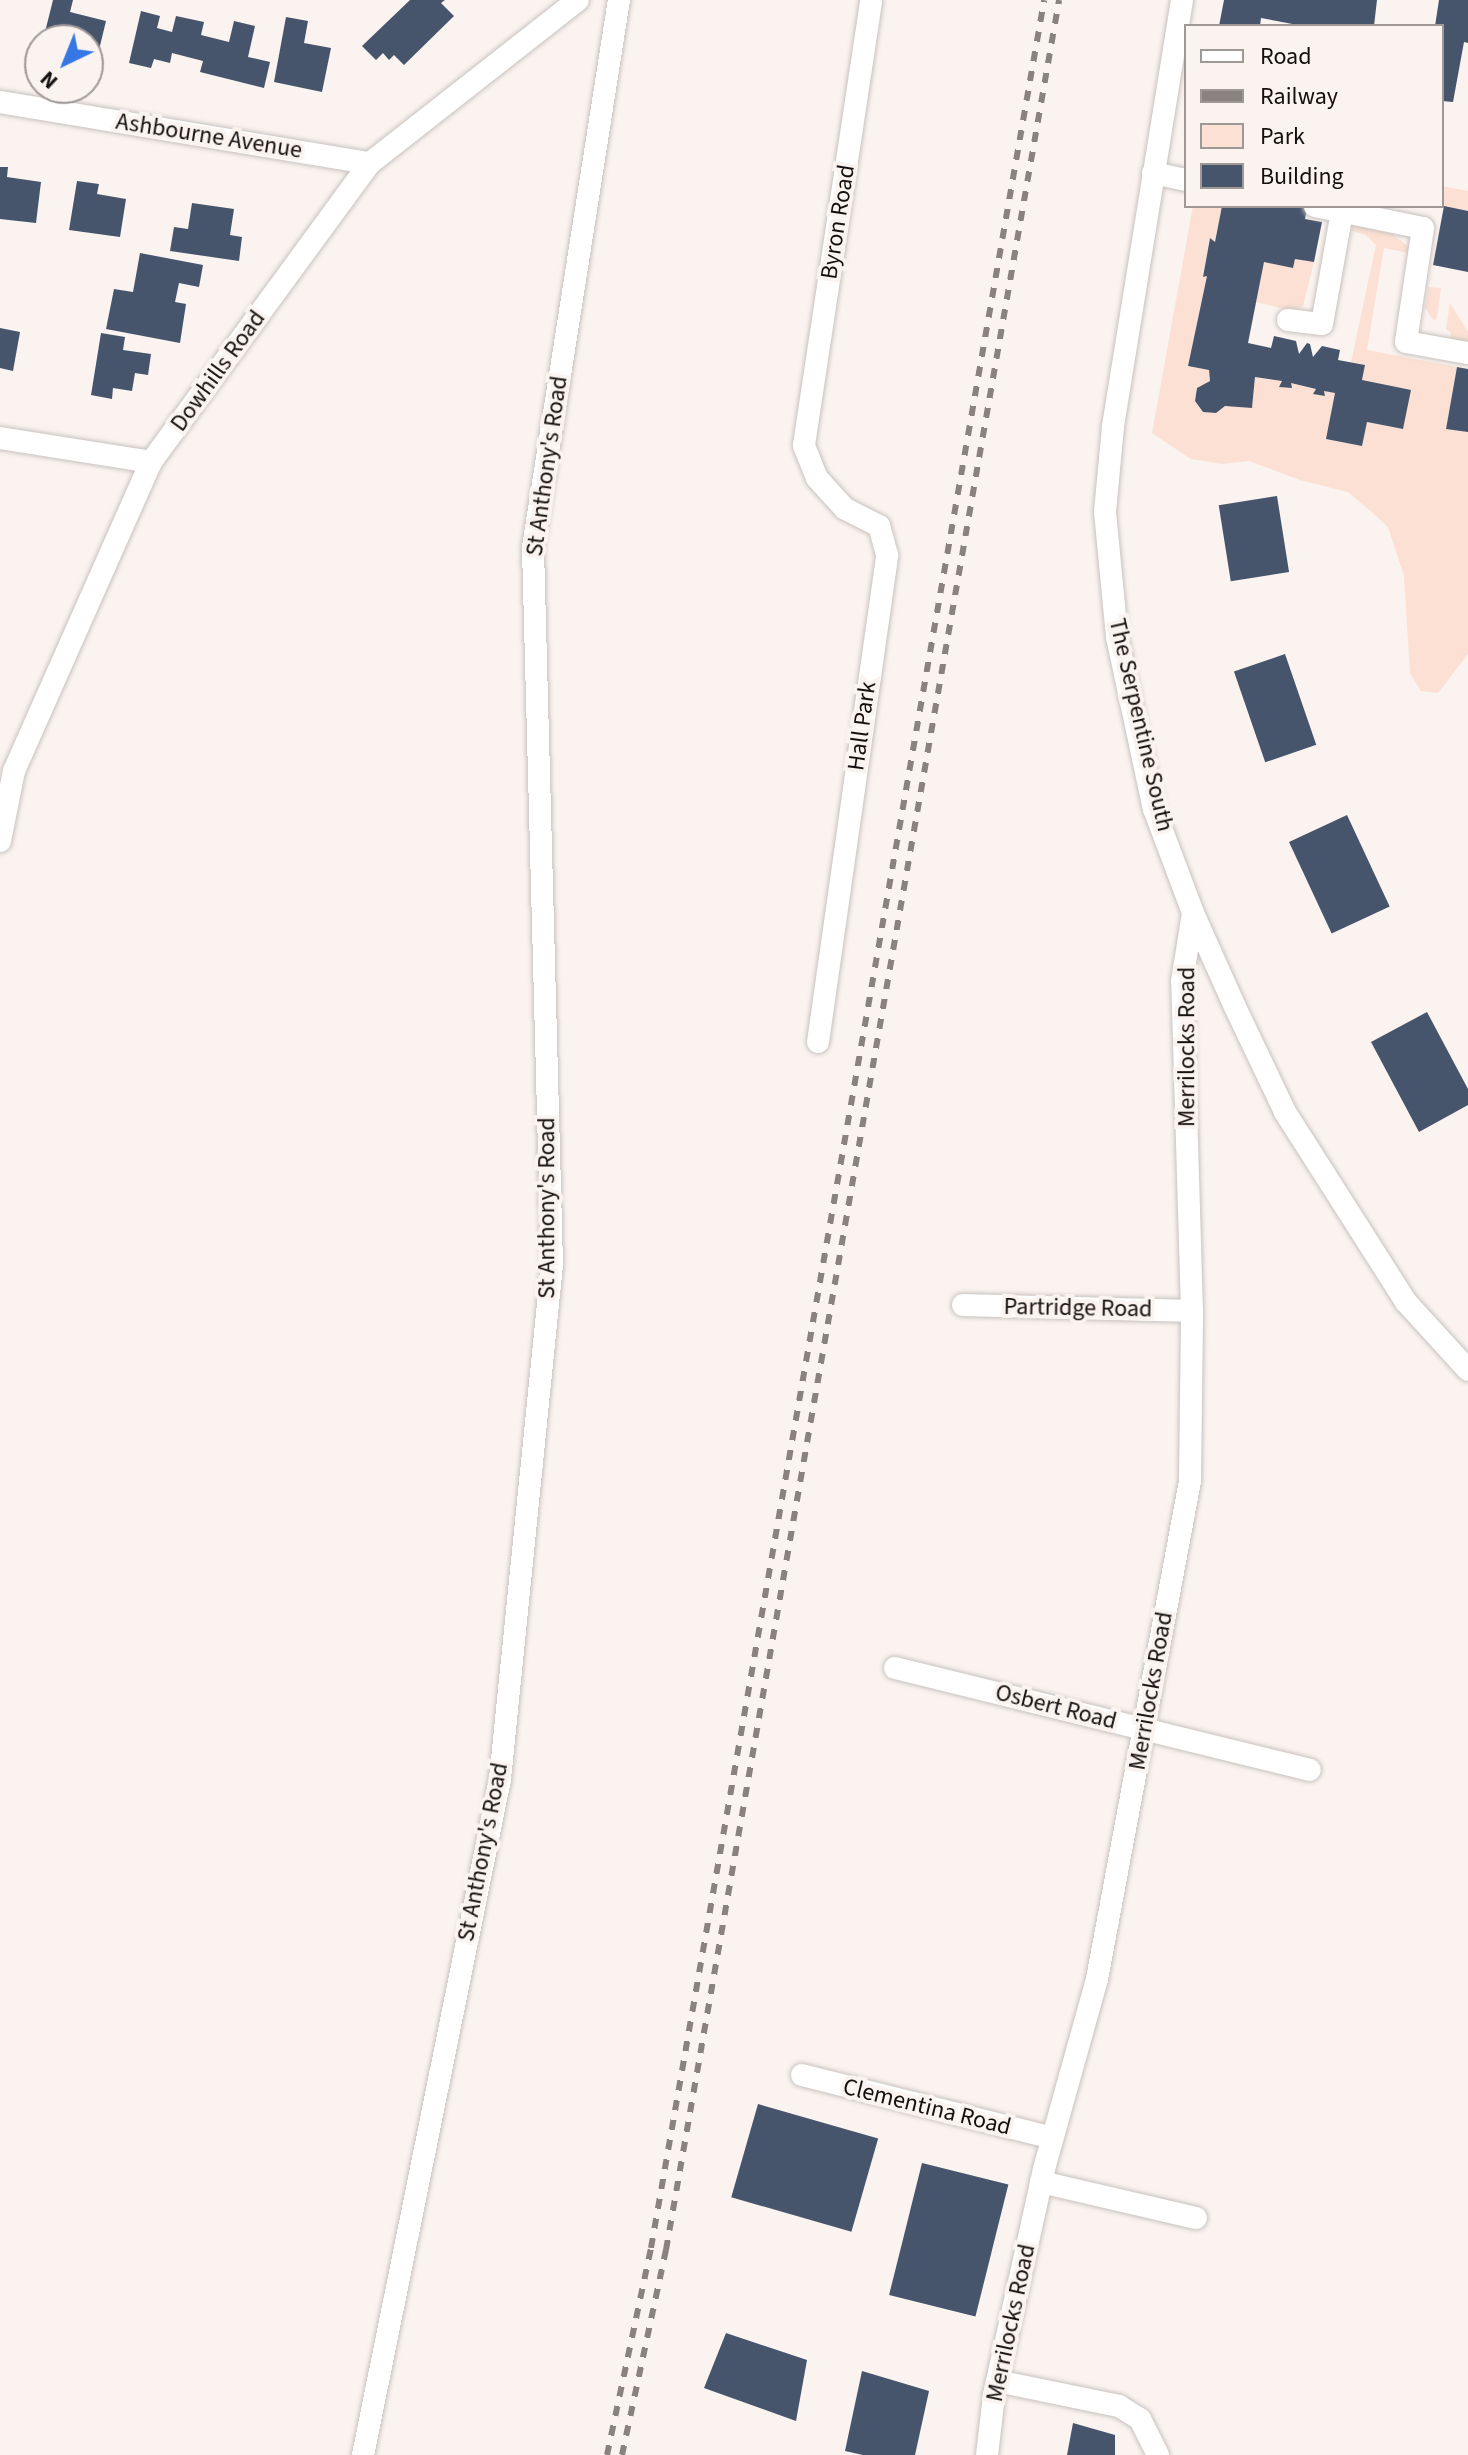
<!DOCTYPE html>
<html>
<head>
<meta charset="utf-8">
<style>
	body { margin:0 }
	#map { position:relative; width:1468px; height:2455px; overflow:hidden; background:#faf3f0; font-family:"Source Sans 3",sans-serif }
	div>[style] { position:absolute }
	.green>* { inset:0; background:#fbe0d3 }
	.building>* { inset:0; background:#46556c; transform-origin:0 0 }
	.roads { filter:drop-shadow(0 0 2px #c8c2be) drop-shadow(0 0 2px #c8c2be) }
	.minor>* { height:22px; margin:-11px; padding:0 11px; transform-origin:11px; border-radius:11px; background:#fff }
	.rail>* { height:6px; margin-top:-3px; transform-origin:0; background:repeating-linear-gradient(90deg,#888381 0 10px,transparent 0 20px) }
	span { translate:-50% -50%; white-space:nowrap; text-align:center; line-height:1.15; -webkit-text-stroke:8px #faf3f0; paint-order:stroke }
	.street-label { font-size:24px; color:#13100f }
	.legend { position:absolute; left:1184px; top:24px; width:260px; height:184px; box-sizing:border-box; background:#faf3f0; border:2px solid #9e9896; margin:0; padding:10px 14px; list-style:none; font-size:24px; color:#13100f }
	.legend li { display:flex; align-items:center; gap:16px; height:40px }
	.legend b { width:40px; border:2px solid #9e9896 }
	.north { position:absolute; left:24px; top:24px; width:80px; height:80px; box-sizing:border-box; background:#faf3f0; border:2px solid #9e9896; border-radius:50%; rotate:223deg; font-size:22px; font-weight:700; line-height:32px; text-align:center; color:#13100f }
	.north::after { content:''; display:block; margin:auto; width:28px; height:36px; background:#3777e5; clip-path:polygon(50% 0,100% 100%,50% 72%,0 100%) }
</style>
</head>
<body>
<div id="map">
	<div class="green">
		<i style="clip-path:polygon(1442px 186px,1468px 191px,1468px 211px,1428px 206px,1442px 206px)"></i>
		<i style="clip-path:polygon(1193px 206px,1222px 206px,1215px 242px,1209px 239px,1203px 277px,1207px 276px,1188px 366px,1209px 370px,1210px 381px,1197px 388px,1195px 402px,1203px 412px,1216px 413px,1225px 406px,1252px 408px,1255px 377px,1282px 381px,1280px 387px,1291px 388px,1291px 383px,1316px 389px,1314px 394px,1325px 396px,1324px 391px,1335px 393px,1327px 439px,1362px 446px,1367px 422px,1402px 429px,1410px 391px,1362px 380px,1365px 365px,1351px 362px,1376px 245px,1366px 235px,1352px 231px,1353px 225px,1391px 233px,1419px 255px,1384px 248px,1367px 350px,1457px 367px,1446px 428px,1468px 432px,1468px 654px,1438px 693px,1421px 691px,1410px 673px,1404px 576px,1388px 527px,1374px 514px,1348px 492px,1300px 480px,1249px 461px,1222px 464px,1191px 459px,1152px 433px)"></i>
		<i style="clip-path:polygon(1295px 259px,1314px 262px,1303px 306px,1293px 311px,1256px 302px,1264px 262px,1293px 268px)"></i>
		<i style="clip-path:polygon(1428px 287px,1441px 288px,1437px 318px,1434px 321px,1425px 308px)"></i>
		<i style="clip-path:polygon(1450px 303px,1468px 332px,1468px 349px,1452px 346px,1451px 333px,1446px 329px)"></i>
	</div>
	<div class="building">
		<i style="clip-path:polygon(53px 0,73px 0,70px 12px,106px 21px,99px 50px,88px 47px,88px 40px,43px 40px)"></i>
		<i style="clip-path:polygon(410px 0,445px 0,441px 3px,454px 16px,404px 65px,394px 55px,389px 60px,383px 53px,376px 60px,362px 46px)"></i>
		<i style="clip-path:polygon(1224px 0,1377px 0,1374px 26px,1303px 26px,1261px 18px,1260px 26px,1219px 26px)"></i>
		<i style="clip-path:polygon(1439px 0,1468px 0,1468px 43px,1464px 42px,1453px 102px,1442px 101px,1442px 26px,1435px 26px)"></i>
		<i style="clip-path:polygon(141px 11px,160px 16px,157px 28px,172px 32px,176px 16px,204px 22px,201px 35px,229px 42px,234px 21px,255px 26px,248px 57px,270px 62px,264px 88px,200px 72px,203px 61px,172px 53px,170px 63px,154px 59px,151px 68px,129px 63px)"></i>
		<i style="clip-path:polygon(286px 17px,308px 21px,304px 43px,331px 48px,322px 92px,274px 82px)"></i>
		<i style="clip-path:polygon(0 167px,8px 167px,7px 177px,41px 182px,36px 223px,0 219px)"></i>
		<i style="clip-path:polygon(77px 181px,99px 184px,97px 194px,126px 199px,120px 237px,69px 230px)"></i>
		<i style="clip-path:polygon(192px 203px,234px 209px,230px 235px,242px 237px,239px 261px,170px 251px,174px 227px,188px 229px)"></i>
		<i style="clip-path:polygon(1222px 206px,1293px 206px,1307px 208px,1305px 219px,1322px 222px,1314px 262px,1295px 259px,1293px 268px,1264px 262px,1248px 343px,1271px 348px,1274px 336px,1296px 341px,1299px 354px,1307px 343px,1310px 344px,1313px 357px,1322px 346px,1340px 350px,1338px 360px,1365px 365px,1362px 380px,1411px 390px,1403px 429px,1367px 422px,1362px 446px,1326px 439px,1335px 393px,1324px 391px,1325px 396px,1313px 394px,1316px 389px,1291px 383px,1292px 388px,1279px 387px,1282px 381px,1255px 377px,1252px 408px,1225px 406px,1216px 413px,1203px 412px,1195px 401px,1197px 388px,1210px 381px,1209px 370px,1188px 366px,1207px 276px,1203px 277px,1210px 238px,1215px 242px)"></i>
		<i style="clip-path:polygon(1444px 206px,1468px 211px,1468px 272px,1433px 265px)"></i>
		<i style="clip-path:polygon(140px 253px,203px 265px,199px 287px,179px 283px,175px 302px,186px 304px,180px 343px,106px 329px,114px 289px,133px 292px)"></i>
		<i style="clip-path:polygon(0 328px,20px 332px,13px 371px,0 368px)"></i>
		<i style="clip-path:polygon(101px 333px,125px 337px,123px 350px,151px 354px,148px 375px,135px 373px,132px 391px,113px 388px,112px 399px,91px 395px)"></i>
		<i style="clip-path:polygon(1457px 367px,1468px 369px,1468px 432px,1446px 429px)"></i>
		<i style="left:1277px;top:496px;width:77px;height:59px;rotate:81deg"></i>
		<i style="left:1285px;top:654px;width:96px;height:54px;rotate:71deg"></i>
		<i style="left:1347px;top:815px;width:101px;height:64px;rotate:65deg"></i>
		<i style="clip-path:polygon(1427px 1012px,1468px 1089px,1468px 1105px,1419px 1132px,1371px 1042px)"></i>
		<i style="left:758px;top:2104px;width:125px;height:97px;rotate:16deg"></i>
		<i style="left:922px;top:2163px;width:89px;height:136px;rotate:14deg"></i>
		<i style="clip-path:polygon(726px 2333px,807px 2360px,796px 2421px,704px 2388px)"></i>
		<i style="clip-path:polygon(862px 2371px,929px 2391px,915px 2455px,863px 2455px,845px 2451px)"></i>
		<i style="clip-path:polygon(1073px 2423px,1115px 2435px,1115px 2455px,1067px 2455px)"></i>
	</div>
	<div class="roads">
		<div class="minor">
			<i style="left:1182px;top:0;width:433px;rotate:99.2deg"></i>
			<i style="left:1113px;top:427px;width:85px;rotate:95.4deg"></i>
			<i style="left:1105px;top:512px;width:126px;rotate:84.5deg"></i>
			<i style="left:1117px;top:637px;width:176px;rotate:77.9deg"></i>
			<i style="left:1154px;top:809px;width:111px;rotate:69.4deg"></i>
			<i style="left:1193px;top:913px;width:103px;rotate:65.9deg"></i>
			<i style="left:1235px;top:1007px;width:116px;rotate:64.5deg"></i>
			<i style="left:1285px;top:1112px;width:225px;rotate:57.5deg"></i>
			<i style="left:1406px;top:1302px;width:92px;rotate:47.6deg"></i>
			<i style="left:0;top:102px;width:375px;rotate:9.4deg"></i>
			<i style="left:1153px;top:173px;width:34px;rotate:12deg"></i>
			<i style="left:1315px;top:206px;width:110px;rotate:11.5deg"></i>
			<i style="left:1423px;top:228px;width:115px;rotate:98.5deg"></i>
			<i style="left:1406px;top:342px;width:63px;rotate:10.1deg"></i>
			<i style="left:1288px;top:320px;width:34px;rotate:7deg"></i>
			<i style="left:1322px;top:324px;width:114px;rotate:-79.9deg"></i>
			<i style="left:0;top:438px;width:153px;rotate:9deg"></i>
			<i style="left:0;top:841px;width:71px;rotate:-78.7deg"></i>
			<i style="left:14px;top:771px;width:338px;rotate:-66.1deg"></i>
			<i style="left:151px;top:462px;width:371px;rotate:-53.8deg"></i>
			<i style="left:370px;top:163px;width:264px;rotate:-38.1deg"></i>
			<i style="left:818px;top:1042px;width:492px;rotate:-81.9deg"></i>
			<i style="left:887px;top:555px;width:30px;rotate:-105deg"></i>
			<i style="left:879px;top:526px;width:38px;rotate:-153deg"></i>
			<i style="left:845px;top:509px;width:42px;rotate:-132.1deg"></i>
			<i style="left:817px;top:478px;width:35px;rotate:-112deg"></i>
			<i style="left:804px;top:445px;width:450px;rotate:-81.4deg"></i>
			<i style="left:963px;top:1305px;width:229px;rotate:1.5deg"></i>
			<i style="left:895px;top:1668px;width:427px;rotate:13.8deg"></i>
			<i style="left:802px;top:2075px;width:258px;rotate:14.1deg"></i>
			<i style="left:1041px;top:2182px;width:159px;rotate:13.1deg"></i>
			<i style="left:997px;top:2381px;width:125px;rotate:11.6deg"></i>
			<i style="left:1119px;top:2406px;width:25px;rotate:32deg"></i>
			<i style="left:1140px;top:2419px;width:40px;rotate:63.4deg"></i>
			<i style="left:363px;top:2455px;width:690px;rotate:-78.54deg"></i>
			<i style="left:500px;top:1779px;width:518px;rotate:-84.23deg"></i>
			<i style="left:552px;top:1264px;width:717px;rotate:-91.52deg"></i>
			<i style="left:533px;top:547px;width:554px;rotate:-81.07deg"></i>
			<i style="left:987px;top:2455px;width:60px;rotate:-83.3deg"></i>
			<i style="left:994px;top:2395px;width:231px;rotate:-77.5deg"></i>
			<i style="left:1044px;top:2169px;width:197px;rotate:-74.4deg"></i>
			<i style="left:1097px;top:1979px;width:507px;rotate:-79.42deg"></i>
			<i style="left:1190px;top:1481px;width:170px;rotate:-89.3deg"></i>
			<i style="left:1192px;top:1311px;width:330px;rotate:-91.7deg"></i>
			<i style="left:1182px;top:981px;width:69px;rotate:-80.8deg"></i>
		</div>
	</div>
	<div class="rail">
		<i style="left:607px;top:2455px;width:212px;rotate:-78deg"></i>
		<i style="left:651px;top:2248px;width:2282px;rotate:-80.08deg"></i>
		<i style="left:622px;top:2455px;width:210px;rotate:-77.9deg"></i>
		<i style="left:666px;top:2250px;width:2284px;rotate:-80.09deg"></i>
	</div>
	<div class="street-label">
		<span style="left:209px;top:136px;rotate:9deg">Ashbourne Avenue</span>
		<span style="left:838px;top:222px;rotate:-81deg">Byron Road</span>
		<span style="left:218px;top:371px;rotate:-54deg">Dowhills Road</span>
		<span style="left:547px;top:466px;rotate:-82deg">St Anthony's Road</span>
		<span style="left:1141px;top:725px;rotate:77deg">The Serpentine South</span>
		<span style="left:862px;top:726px;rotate:-82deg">Hall Park</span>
		<span style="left:1187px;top:1047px;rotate:-90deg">Merrilocks Road</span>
		<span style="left:547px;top:1208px;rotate:-90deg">St Anthony's Road</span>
		<span style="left:1078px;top:1308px;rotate:1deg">Partridge Road</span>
		<span style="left:1151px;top:1691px;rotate:-80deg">Merrilocks Road</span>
		<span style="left:1056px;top:1707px;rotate:14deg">Osbert Road</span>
		<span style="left:483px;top:1852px;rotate:-79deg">St Anthony's Road</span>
		<span style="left:927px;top:2107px;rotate:14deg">Clementina Road</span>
		<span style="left:1011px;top:2323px;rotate:-78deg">Merrilocks Road</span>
	</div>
	<ul class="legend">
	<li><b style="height:10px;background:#fff"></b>Road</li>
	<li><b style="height:10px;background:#888381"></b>Railway</li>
	<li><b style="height:22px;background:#fbe0d3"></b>Park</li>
	<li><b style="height:22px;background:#46556c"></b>Building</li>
	</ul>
	<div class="north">N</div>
</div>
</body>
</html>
